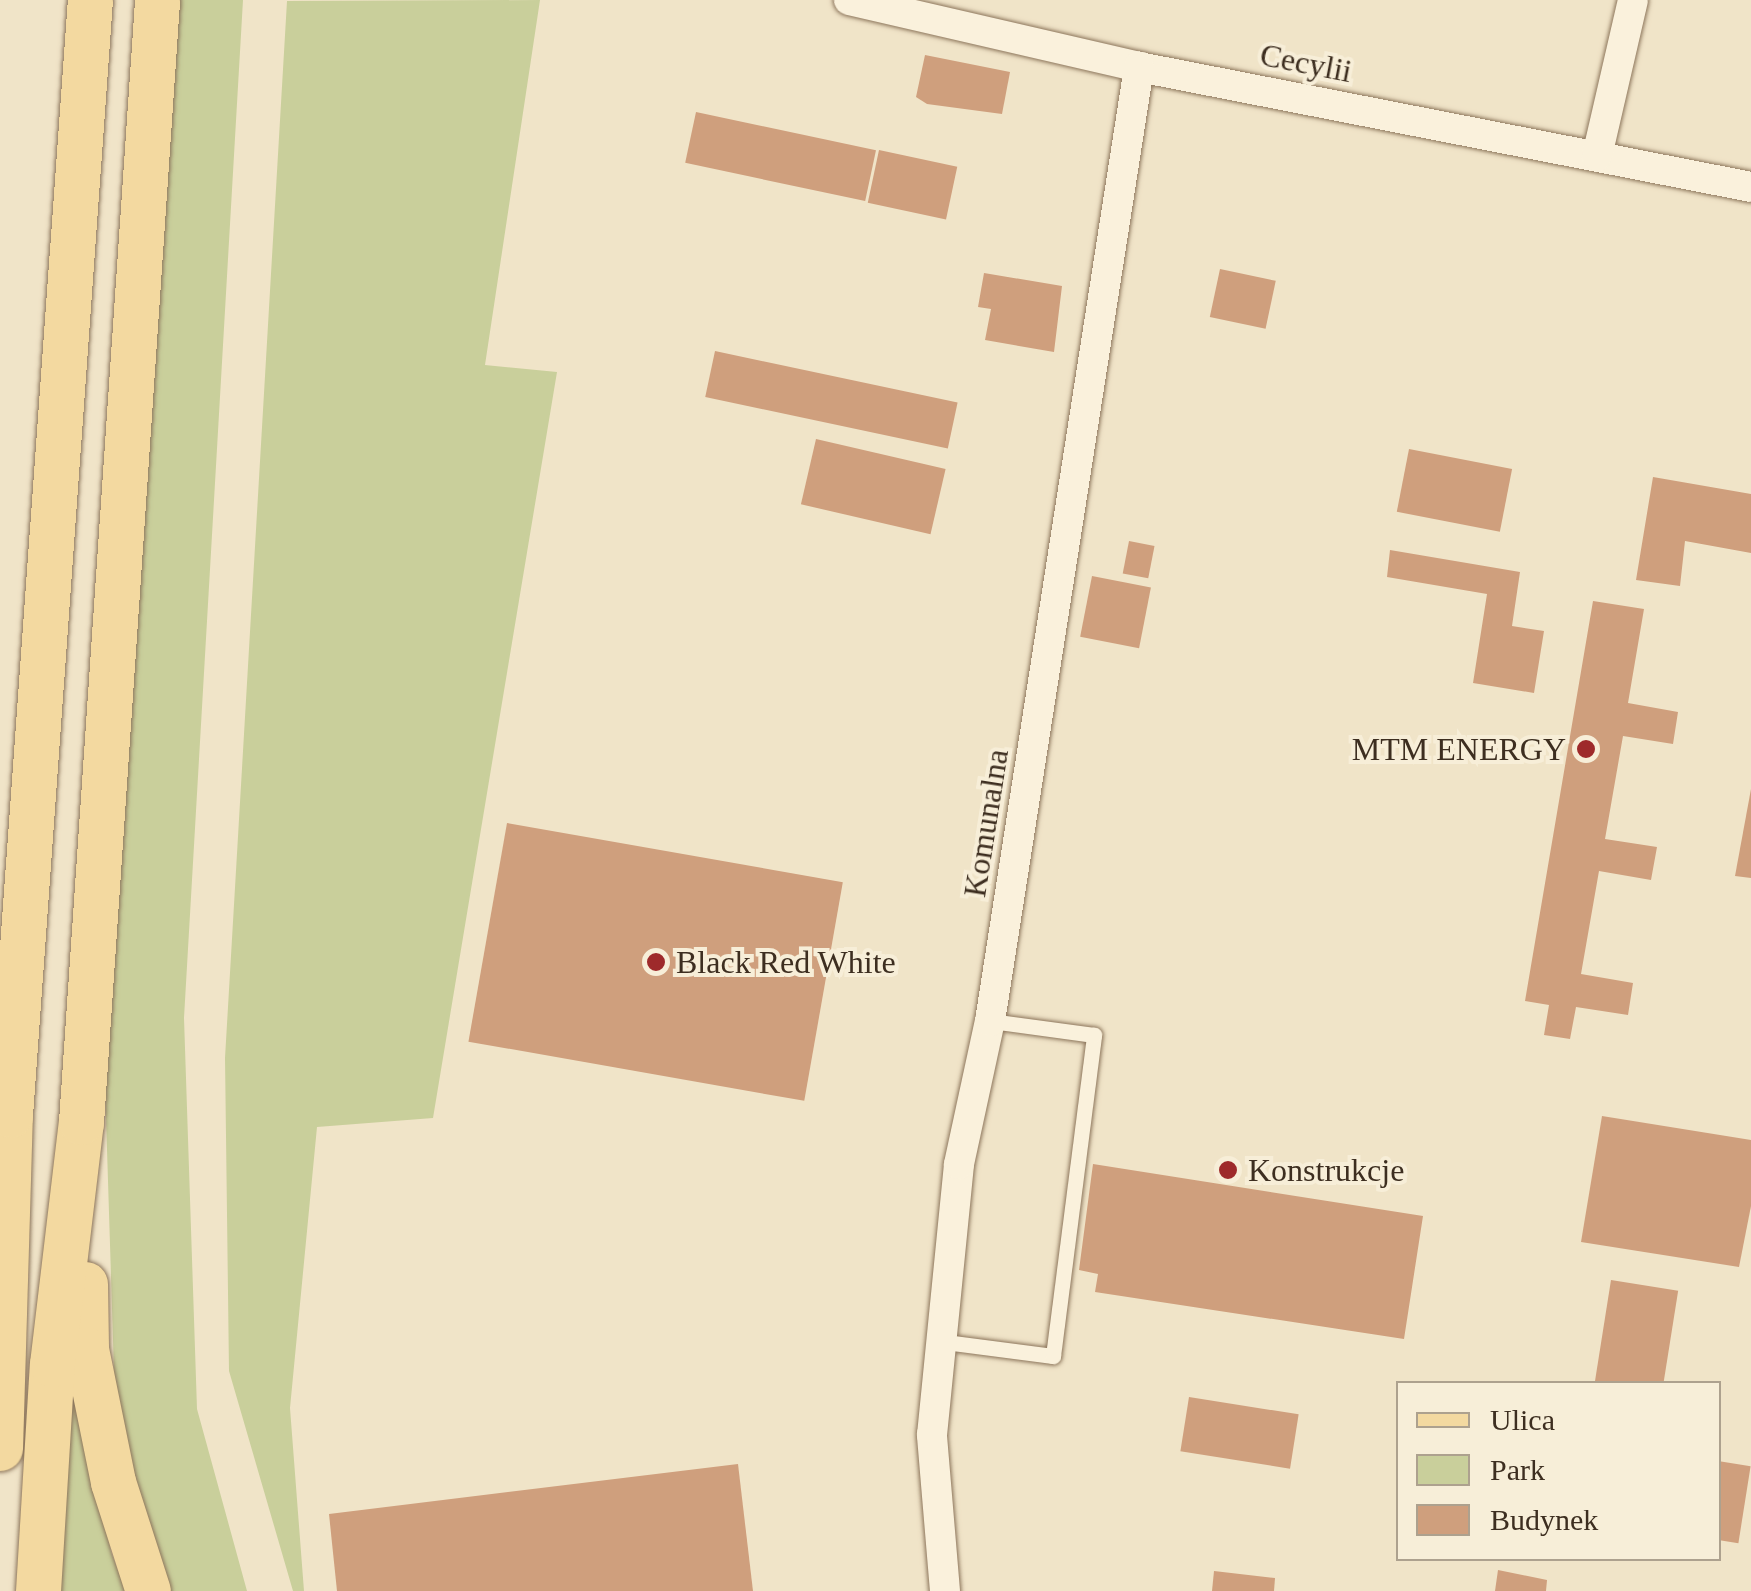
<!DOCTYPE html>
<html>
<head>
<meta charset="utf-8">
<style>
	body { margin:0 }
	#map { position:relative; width:1751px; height:1591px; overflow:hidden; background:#f0e4c8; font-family:Georgia,serif }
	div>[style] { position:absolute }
	.green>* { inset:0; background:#c9cf9b }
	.building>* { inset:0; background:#cf9f7d; transform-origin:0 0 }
	.roads { filter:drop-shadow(0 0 2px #8d765c) drop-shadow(0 0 2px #8d765c) }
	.lane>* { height:15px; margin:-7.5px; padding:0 7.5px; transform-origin:7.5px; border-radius:7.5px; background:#faf1dc }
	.street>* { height:30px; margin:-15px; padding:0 15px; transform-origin:15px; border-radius:15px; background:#faf1dc }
	.primary>* { height:45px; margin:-22.5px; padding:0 22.5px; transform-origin:22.5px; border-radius:22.5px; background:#f3d9a0 }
	.dots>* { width:28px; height:28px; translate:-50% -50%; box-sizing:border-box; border:5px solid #f7eed8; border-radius:50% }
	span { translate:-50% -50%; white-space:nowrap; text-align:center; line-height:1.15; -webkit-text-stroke:8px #f7eed8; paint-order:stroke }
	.street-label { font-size:32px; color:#3d2e20 }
	.poi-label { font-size:32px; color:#3d2e20 }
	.right { translate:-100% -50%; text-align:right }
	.left { translate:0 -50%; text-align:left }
	.legend { position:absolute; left:1396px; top:1381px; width:325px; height:180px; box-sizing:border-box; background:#f7eed8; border:2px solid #ada18e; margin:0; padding:12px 18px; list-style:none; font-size:30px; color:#3d2e20 }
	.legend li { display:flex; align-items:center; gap:20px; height:50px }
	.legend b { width:50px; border:2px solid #ada18e }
</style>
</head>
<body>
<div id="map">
	<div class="green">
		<i style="clip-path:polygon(178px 0,243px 0,184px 1018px,197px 1409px,247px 1591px,162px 1591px,116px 1435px,104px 1054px)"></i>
		<i style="clip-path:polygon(540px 0,485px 365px,557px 372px,433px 1118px,317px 1127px,290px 1408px,304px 1591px,293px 1591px,229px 1371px,225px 1058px,287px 1px)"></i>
		<i style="clip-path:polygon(70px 1357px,111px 1552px,126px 1591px,50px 1591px)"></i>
	</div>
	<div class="building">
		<i style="clip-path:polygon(925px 55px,1010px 72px,1002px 114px,927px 104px,916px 97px)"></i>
		<i style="left:696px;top:112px;width:184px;height:52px;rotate:12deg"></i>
		<i style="left:879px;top:150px;width:80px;height:54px;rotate:12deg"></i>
		<i style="left:1220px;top:269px;width:57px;height:49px;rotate:12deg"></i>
		<i style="clip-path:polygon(984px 273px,1062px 286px,1054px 352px,985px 340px,991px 309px,978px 307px)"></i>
		<i style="left:715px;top:351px;width:248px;height:47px;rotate:12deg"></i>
		<i style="left:816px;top:439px;width:133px;height:67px;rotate:13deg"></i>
		<i style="left:1409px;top:449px;width:105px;height:64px;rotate:11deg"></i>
		<i style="clip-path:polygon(1653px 477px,1751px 494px,1751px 553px,1685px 541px,1680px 586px,1636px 580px)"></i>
		<i style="left:1129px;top:541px;width:26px;height:33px;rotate:11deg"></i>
		<i style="clip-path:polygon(1390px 550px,1520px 572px,1512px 626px,1544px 631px,1534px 693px,1473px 683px,1487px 594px,1387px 577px)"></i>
		<i style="left:1092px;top:576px;width:60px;height:62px;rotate:11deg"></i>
		<i style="clip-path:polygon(1593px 601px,1644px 609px,1628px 703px,1678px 712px,1673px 744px,1623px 736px,1605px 839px,1657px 847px,1651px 880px,1599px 871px,1581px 974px,1633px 983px,1628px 1015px,1576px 1007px,1570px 1039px,1544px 1035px,1549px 1005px,1525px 1001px)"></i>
		<i style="clip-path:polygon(1751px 789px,1751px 878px,1735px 876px)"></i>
		<i style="left:507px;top:823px;width:341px;height:222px;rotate:10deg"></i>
		<i style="clip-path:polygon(1602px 1116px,1751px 1140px,1751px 1206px,1739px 1267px,1581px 1242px)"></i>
		<i style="clip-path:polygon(1093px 1164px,1423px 1216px,1404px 1339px,1095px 1292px,1098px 1274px,1079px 1270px)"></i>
		<i style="left:1611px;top:1280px;width:68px;height:105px;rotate:9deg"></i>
		<i style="left:1189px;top:1397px;width:111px;height:55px;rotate:9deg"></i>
		<i style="left:1718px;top:1461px;width:33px;height:78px;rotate:9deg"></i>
		<i style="clip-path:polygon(738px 1464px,753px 1591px,337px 1591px,329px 1514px)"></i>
		<i style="clip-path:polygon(1498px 1570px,1547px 1580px,1546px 1591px,1495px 1591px)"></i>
		<i style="clip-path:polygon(1214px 1571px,1275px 1578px,1274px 1591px,1212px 1591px)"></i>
	</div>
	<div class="roads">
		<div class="lane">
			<i style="left:945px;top:1342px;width:109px;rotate:7.4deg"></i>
			<i style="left:1053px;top:1356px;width:324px;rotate:-82.7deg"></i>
			<i style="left:1094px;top:1035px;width:105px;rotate:-172.3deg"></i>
		</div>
		<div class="street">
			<i style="left:849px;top:0;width:298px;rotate:13deg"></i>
			<i style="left:1139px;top:67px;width:624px;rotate:11.09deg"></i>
			<i style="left:1597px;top:156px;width:160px;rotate:-77deg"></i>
			<i style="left:945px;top:1591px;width:157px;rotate:-94.8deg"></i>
			<i style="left:932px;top:1435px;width:272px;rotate:-84.3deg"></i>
			<i style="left:959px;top:1164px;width:146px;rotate:-77.8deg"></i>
			<i style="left:990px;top:1021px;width:966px;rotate:-81.12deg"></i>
		</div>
		<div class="primary">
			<i style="left:85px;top:1284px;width:65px;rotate:89.1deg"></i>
			<i style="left:86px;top:1349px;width:136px;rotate:78.5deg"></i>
			<i style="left:113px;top:1482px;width:114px;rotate:72.2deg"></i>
			<i style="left:0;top:1448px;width:333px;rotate:-88.3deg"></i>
			<i style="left:10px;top:1115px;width:1118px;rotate:-85.9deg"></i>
			<i style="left:38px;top:1591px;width:227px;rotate:-86.5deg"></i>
			<i style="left:52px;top:1364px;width:244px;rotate:-83.2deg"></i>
			<i style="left:81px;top:1122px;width:1125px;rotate:-86.12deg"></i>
		</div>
	</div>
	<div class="dots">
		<i style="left:1586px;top:749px;background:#9e2a2b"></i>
		<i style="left:656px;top:962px;background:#9e2a2b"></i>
		<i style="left:1228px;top:1170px;background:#9e2a2b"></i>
	</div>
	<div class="street-label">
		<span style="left:1306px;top:63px;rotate:11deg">Cecylii</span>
		<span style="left:986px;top:823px;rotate:-81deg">Komunalna</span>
	</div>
	<div class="poi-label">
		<span class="right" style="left:1566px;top:749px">MTM ENERGY</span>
		<span class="left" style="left:676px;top:962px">Black Red White</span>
		<span class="left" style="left:1248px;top:1170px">Konstrukcje</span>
	</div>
	<ul class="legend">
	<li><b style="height:12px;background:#f3d9a0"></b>Ulica</li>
	<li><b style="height:28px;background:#c9cf9b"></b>Park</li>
	<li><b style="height:28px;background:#cf9f7d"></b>Budynek</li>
	</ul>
</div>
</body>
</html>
